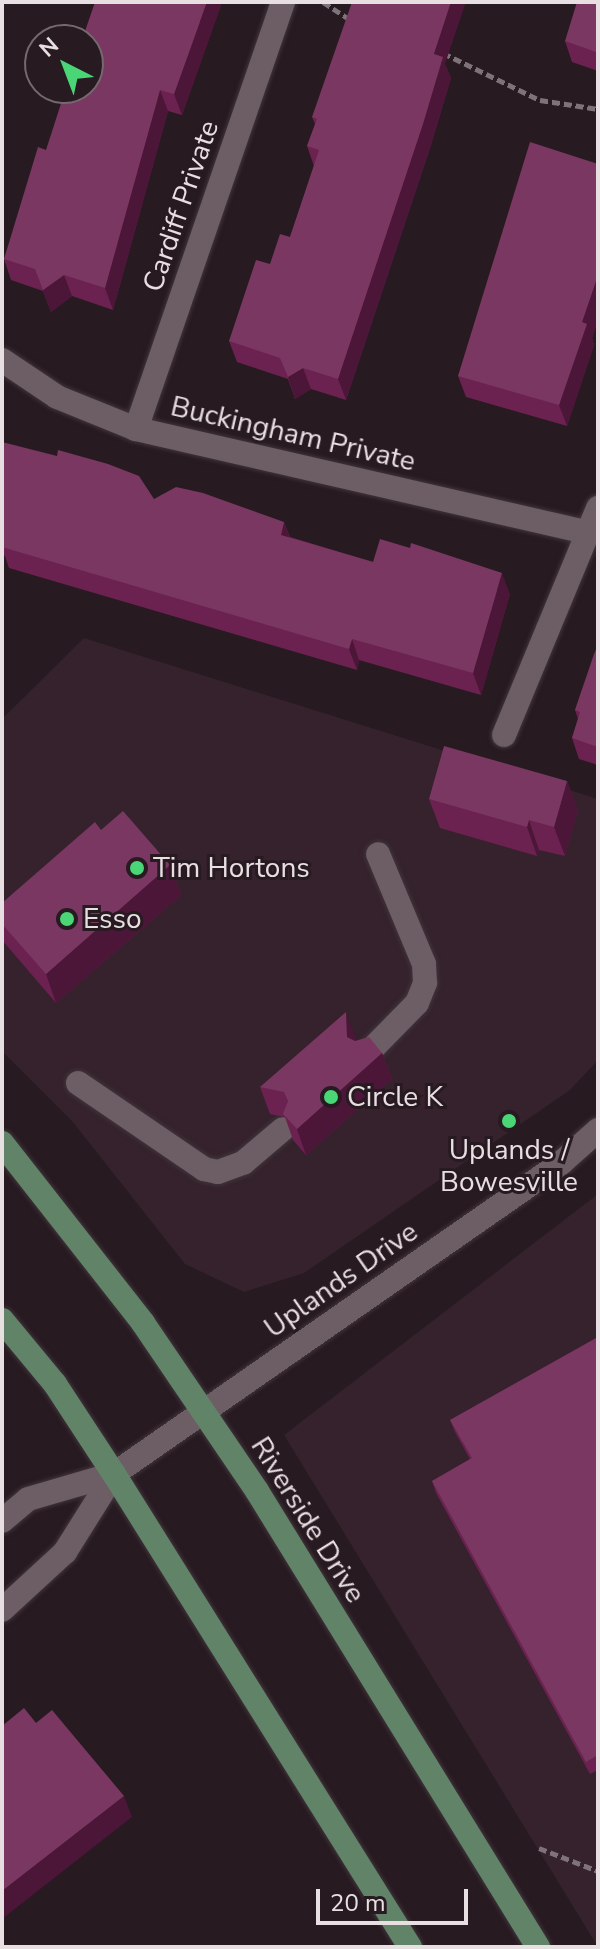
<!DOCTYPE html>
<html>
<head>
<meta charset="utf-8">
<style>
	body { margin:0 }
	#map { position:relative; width:600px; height:1949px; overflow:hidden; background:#271a21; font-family:"Nunito Sans",sans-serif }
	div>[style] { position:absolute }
	.built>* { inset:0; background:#35222c }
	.path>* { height:5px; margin-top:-2.5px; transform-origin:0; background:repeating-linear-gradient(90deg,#7e7379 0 8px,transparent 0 12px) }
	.roads { filter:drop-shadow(0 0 2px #40353b) drop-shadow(0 0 2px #40353b) }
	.service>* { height:24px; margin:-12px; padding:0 12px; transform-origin:12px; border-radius:12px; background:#6d5d65 }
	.minor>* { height:24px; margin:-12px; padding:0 12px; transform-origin:12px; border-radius:12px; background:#6d5d65 }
	.tertiary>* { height:24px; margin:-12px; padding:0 12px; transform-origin:12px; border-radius:12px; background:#6d5d65 }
	.primary>* { height:24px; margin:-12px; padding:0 12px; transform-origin:12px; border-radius:12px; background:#618468 }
	.wall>* { inset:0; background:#6c2251 }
	.shaded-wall>* { inset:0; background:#4b1637 }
	.building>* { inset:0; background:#7a3761 }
	.dots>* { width:22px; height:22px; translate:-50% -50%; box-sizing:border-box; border:4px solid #271a21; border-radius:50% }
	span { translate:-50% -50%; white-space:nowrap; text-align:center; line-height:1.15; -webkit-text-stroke:6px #271a21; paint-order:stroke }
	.street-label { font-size:28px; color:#e8dfe3 }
	.poi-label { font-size:28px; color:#e8dfe3 }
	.left { translate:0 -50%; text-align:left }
	.frame { position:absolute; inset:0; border:4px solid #e8dfe3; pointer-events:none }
	.north { position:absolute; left:24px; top:24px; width:80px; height:80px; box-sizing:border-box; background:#271a21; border:2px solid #74696f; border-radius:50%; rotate:318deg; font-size:22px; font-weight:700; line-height:32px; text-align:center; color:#e8dfe3 }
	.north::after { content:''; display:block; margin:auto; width:28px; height:36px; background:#4ad677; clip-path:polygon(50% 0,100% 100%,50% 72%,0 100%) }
	.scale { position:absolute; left:316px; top:1889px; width:152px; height:36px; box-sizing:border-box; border:4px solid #e8dfe3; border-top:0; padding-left:10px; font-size:24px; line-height:28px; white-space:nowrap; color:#e8dfe3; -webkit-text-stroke:6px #271a21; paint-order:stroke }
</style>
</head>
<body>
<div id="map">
	<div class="built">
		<i style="clip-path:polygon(84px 638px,598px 799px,598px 1060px,570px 1090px,304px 1273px,244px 1292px,185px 1264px,72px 1121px,2px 1051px,2px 719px)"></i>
		<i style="clip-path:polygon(598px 1194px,598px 1947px,284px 1435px)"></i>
	</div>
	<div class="path">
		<i style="left:323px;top:2px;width:33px;rotate:33deg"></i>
		<i style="left:443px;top:53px;width:108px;rotate:25.9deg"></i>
		<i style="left:540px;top:100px;width:59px;rotate:8.8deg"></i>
		<i style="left:539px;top:1848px;width:63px;rotate:21.3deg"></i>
	</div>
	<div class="roads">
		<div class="service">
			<i style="left:368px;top:1053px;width:70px;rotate:-45.6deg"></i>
			<i style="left:417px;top:1003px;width:22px;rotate:-68deg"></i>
			<i style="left:425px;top:983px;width:19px;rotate:-93deg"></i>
			<i style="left:424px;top:964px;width:119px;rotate:-112.7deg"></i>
			<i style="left:78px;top:1083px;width:153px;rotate:34.3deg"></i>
			<i style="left:204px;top:1169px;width:14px;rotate:12deg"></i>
			<i style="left:218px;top:1172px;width:27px;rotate:-20deg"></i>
			<i style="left:243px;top:1163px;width:52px;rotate:-40.4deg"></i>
		</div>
		<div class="minor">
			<i style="left:2px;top:360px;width:66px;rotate:33.9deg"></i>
			<i style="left:57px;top:397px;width:85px;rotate:22.1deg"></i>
			<i style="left:136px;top:429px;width:460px;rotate:12.9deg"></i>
			<i style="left:136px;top:429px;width:452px;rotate:-71deg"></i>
			<i style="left:504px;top:735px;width:246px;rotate:-67.5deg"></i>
			<i style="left:2px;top:1521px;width:34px;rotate:-40deg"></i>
			<i style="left:28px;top:1499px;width:90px;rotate:-16.2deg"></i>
			<i style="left:2px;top:1610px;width:86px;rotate:-42.6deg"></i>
			<i style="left:65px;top:1552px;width:92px;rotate:-57.9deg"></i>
		</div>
		<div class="tertiary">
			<i style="left:114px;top:1474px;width:545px;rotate:-34.83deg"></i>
			<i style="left:561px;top:1163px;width:50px;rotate:-41.7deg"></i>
		</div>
		<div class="primary">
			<i style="left:2px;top:1143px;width:229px;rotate:51.9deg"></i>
			<i style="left:143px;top:1323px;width:203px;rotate:55.8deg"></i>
			<i style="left:257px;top:1491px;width:536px;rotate:58.36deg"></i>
			<i style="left:2px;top:1320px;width:83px;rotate:50.4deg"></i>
			<i style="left:55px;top:1384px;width:108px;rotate:56.8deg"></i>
			<i style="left:114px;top:1474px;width:558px;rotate:57.96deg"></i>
		</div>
	</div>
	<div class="wall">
		<i style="clip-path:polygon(598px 2px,598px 71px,572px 62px,565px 41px)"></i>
		<i style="clip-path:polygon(221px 5px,182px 115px,168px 111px,113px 310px,72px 296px,51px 312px,43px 291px,11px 280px,4px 259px,46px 150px)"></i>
		<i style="clip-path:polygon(445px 64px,451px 78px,431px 145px,346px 400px,311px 389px,295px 399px,288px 379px,237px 362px,229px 341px,270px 264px,290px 237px,314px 166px,307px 146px,315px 124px,312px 117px)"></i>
		<i style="clip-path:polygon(598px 164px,598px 319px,592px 338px,594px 345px,567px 426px,466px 397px,458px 376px)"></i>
		<i style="clip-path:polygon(2px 442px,154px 499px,284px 522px,290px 537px,373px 562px,510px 594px,481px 695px,359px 660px,357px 670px,9px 568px,5px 556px,2px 555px)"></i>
		<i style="clip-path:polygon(598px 645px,598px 765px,579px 759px,572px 738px,578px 719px,575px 710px)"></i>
		<i style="clip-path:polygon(567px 781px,578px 810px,565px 856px,539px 850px,537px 856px,440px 828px,429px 799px)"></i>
		<i style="clip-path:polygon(101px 830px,170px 865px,181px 895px,56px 1003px,2px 940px,2px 903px)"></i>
		<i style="clip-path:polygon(356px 1039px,356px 1041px,382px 1053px,392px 1079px,306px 1155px,293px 1140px,285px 1117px,270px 1114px,260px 1087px)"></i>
		<i style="clip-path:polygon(598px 1337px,598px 1770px,590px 1774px,436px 1493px,432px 1481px,470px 1459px,455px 1432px,450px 1420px)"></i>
	</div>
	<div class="shaded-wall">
		<i style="clip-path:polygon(207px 2px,220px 2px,221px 5px,182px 115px,174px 94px)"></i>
		<i style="clip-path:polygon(451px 2px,466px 2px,445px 64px,451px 78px,431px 145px,346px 400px,338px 379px,434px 54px)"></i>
		<i style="clip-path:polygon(160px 90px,168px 111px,113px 310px,105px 288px)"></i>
		<i style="clip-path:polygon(64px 275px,72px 296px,51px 312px,43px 290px)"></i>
		<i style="clip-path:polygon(598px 275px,598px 319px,592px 338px,594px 345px,567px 426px,559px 405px,582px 322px)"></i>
		<i style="clip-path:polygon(303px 368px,311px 389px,295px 399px,288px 377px)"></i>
		<i style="clip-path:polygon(284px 522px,292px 544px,281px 535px)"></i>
		<i style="clip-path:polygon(502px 573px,510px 594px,481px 695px,473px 673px)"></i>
		<i style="clip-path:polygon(352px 639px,359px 660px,357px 670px,349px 649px)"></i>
		<i style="clip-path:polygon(567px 781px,578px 810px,565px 856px,554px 827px)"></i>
		<i style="clip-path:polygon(529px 820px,539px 850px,537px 856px,527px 827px)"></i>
		<i style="clip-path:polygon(170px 865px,181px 895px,56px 1003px,46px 974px)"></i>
		<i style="clip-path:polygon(346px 1012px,356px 1039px,357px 1063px,347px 1037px)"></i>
		<i style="clip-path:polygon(382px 1053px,392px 1079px,306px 1155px,297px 1129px)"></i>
		<i style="clip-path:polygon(124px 1796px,132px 1817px,2px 1919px,2px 1891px)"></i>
	</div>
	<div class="building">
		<i style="clip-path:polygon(95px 2px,207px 2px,174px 94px,160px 90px,105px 288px,64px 275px,43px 290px,35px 269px,4px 259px,38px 147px,46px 150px,66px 88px,88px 88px,88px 40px,82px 40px)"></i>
		<i style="clip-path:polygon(352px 2px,451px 2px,434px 54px,443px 57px,423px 124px,338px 379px,303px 368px,288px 377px,280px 358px,229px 341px,256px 260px,270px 264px,280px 234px,290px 237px,319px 150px,307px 146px,317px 119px,312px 117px)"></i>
		<i style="clip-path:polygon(577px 2px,598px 2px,598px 55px,596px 52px,565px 41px)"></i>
		<i style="clip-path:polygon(530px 142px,598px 164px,598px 275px,582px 322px,587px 324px,559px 405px,458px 376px)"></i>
		<i style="clip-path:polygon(2px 442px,57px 456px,58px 450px,108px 464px,139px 476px,154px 499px,176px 487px,203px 493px,284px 522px,281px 535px,373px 562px,380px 539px,410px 548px,411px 543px,502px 573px,473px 673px,352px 639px,349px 649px,2px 547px,4px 536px,2px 536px)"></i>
		<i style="clip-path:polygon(598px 645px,598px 747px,572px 738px,580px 712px,575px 710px,594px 654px)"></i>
		<i style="clip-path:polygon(444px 746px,567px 781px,554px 827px,529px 820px,527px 827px,429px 799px)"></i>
		<i style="clip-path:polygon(123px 811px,170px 865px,46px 974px,2px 924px,2px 903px,95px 822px,101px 830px)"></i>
		<i style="clip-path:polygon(346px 1012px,347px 1037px,355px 1041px,369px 1037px,382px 1053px,297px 1129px,283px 1114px,288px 1101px,284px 1092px,260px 1087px)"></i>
		<i style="clip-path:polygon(598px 1337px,598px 1755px,586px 1762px,432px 1481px,472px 1458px,450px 1420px)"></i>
		<i style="clip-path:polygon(24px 1708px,36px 1723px,52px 1710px,124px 1796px,2px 1891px,2px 1726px)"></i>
	</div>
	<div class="dots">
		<i style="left:137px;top:868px;background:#4ad677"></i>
		<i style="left:67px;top:919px;background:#4ad677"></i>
		<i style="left:331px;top:1097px;background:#4ad677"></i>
		<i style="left:509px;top:1121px;background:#4ad677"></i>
	</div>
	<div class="street-label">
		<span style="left:181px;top:206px;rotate:-71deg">Cardiff Private</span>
		<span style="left:293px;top:434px;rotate:13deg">Buckingham Private</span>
		<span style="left:341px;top:1280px;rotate:-35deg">Uplands Drive</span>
		<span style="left:308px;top:1520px;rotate:58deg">Riverside Drive</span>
	</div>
	<div class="poi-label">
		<span class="left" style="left:153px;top:868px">Tim Hortons</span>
		<span class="left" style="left:83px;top:919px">Esso</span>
		<span class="left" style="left:347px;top:1097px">Circle K</span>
		<span style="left:509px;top:1166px">Uplands /<br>Bowesville</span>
	</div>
	<div class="frame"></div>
	<div class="north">N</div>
	<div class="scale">20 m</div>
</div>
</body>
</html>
